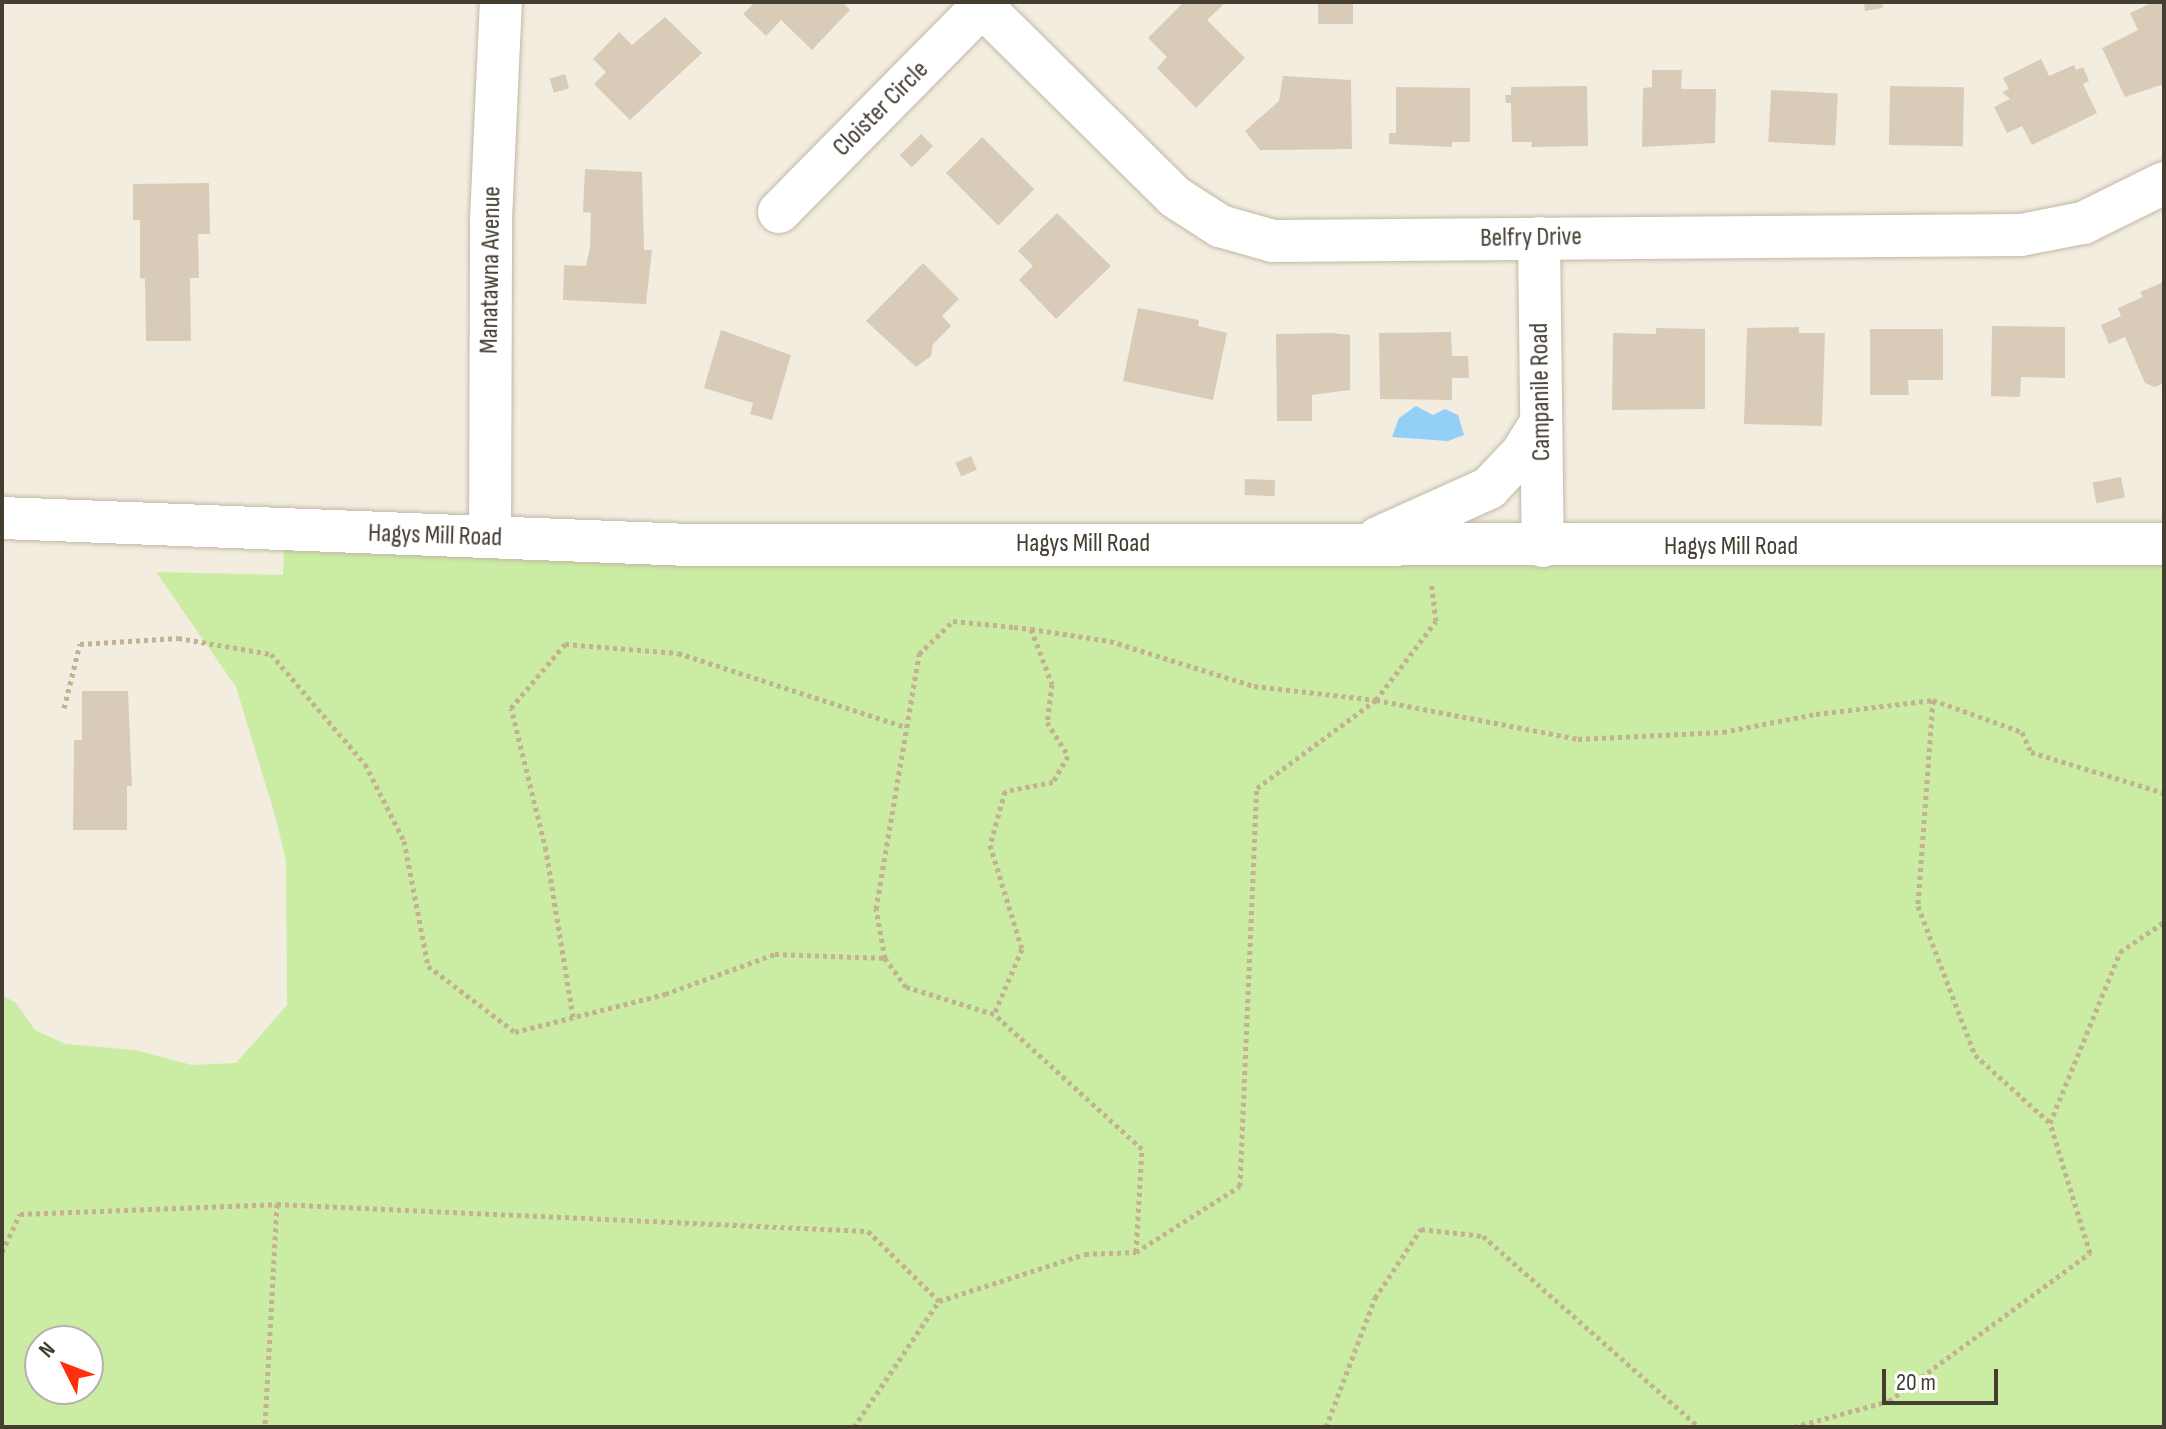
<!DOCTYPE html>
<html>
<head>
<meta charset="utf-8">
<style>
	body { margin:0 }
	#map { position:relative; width:2166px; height:1429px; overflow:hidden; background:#f3ede0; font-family:"Sofia Sans Condensed",sans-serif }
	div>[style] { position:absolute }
	.green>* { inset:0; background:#cbeca3 }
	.water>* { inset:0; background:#94cff8 }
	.building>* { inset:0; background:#d8cbb8; transform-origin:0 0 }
	.path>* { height:5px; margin-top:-2.5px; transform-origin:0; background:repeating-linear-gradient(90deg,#c2b192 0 4px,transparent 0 8px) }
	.roads { filter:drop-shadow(0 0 2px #c1b8a5) drop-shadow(0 0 2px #c1b8a5) }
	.street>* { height:42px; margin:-21px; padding:0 21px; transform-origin:21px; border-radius:21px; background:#fff }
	span { translate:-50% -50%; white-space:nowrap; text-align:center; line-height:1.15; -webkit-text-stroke:8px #fff; paint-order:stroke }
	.street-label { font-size:26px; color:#443d31 }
	.frame { position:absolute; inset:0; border:4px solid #443d31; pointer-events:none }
	.north { position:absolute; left:24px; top:1325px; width:80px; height:80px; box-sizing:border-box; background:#fff; border:2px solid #b4b1ad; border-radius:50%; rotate:312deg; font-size:22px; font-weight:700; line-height:32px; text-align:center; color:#443d31 }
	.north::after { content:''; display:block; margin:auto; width:28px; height:36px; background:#ff300b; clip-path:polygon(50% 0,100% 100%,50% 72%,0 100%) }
	.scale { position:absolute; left:1882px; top:1369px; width:116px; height:36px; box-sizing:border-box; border:4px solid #443d31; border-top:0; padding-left:10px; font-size:24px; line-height:28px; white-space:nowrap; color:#443d31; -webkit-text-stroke:6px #fff; paint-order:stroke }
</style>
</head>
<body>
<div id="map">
	<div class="green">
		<i style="clip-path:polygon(evenodd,284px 549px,654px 561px,2164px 561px,2164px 1427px,2px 1427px,2px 995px,16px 1003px,35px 1030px,65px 1044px,135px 1050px,192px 1065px,236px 1063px,287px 1005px,286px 861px,276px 819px,236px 687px,156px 572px,283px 575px,284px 549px,40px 1341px,88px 1341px,88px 1389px,40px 1389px,40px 1341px)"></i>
	</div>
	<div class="water">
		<i style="clip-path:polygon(1416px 406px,1433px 415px,1445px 409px,1458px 415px,1464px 435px,1448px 441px,1392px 437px,1399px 418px)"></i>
	</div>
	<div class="building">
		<i style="clip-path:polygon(755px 2px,842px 2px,850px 10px,812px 50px,781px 20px,766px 36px,743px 14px)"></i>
		<i style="clip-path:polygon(1184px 2px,1226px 2px,1207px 20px,1245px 58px,1196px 108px,1157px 68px,1167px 57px,1148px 38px)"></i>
		<i style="left:1318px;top:2px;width:35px;height:22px"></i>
		<i style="clip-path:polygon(1864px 2px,1882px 2px,1883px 8px,1865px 11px)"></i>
		<i style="clip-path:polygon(2154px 2px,2164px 2px,2164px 84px,2125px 97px,2102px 48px,2138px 30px,2130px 13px)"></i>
		<i style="clip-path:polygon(665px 17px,702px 53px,630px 120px,594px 84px,606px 72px,593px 59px,619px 32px,632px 45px)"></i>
		<i style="clip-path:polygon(2041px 59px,2049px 76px,2074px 65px,2076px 70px,2083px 67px,2089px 81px,2083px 84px,2097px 113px,2032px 145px,2022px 126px,2007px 133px,1994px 107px,2010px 99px,2002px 92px,2009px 89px,2003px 78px)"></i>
		<i style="clip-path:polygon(1652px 70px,1682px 70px,1681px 89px,1716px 89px,1715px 143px,1642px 147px,1643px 88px,1652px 87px)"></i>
		<i style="left:565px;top:74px;width:15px;height:16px;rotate:74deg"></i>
		<i style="clip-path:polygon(1283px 76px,1351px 80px,1352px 149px,1260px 150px,1245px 131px,1279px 101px)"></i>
		<i style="clip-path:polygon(1587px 86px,1588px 146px,1531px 147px,1532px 142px,1512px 142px,1511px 103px,1506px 103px,1505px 95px,1511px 95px,1511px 87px)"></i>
		<i style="left:1890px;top:86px;width:74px;height:59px;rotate:1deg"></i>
		<i style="clip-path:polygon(1396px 87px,1470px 88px,1470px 142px,1452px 142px,1452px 147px,1389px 144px,1389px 133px,1396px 133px)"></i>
		<i style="left:1771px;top:90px;width:67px;height:52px;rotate:3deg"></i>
		<i style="left:921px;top:134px;width:17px;height:30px;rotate:45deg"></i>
		<i style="left:982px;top:137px;width:74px;height:51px;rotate:45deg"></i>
		<i style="clip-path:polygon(585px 169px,642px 172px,644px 250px,652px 250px,646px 304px,563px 300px,564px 265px,586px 266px,590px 247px,591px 213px,583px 212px)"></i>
		<i style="clip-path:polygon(209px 183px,210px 234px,198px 234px,199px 278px,190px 278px,191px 341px,146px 341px,145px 279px,140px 278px,140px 220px,133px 220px,133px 184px)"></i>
		<i style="clip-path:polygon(1057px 213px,1111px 266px,1056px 319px,1019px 280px,1033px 266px,1018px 251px)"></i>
		<i style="clip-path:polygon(923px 263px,959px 299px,942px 316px,951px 326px,933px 344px,931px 356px,916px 367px,866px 321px)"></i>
		<i style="clip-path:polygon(2164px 282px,2164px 383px,2155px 387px,2145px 383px,2125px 337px,2109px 344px,2101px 325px,2121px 316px,2118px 308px,2143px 297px,2140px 292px)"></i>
		<i style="clip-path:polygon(1138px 308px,1199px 320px,1198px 326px,1227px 333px,1213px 400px,1123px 381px)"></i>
		<i style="clip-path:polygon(1992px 326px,2065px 327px,2065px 378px,2021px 377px,2020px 397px,1991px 396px)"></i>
		<i style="clip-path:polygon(1799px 327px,1799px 333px,1825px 333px,1822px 426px,1744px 424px,1747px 328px)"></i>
		<i style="clip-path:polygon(1656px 328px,1705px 329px,1705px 409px,1612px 410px,1613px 333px,1656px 334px)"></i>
		<i style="clip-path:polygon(1870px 329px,1943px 329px,1943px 380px,1908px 380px,1909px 395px,1870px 395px)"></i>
		<i style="clip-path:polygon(721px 330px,791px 355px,772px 420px,750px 414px,753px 403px,704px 388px)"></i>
		<i style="clip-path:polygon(1451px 332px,1452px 356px,1468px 356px,1469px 378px,1452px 378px,1452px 400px,1380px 399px,1379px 333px)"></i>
		<i style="clip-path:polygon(1331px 333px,1350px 335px,1350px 390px,1312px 395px,1312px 421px,1277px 421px,1276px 334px)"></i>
		<i style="left:971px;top:456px;width:15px;height:17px;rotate:67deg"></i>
		<i style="left:2121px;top:477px;width:21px;height:29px;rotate:79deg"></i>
		<i style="left:1245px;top:479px;width:30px;height:16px;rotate:2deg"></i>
		<i style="clip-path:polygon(82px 691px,128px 691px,132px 786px,127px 786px,127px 830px,73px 830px,74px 740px,82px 740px)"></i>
	</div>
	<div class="path">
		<i style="left:1031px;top:629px;width:59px;rotate:69.1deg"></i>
		<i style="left:1052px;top:684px;width:38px;rotate:97deg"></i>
		<i style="left:1047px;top:722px;width:40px;rotate:58deg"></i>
		<i style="left:1068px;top:756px;width:30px;rotate:120deg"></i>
		<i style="left:1053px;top:782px;width:49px;rotate:169.4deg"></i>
		<i style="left:1005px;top:791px;width:56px;rotate:105.5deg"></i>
		<i style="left:990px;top:845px;width:109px;rotate:72.9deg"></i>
		<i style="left:1022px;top:949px;width:71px;rotate:113.3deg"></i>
		<i style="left:994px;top:1014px;width:92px;rotate:-162.9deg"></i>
		<i style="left:906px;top:987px;width:36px;rotate:-126deg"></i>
		<i style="left:885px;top:958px;width:50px;rotate:-100.4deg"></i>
		<i style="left:876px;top:909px;width:259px;rotate:-80.4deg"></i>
		<i style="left:919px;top:654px;width:47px;rotate:-44.1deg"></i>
		<i style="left:953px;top:621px;width:61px;rotate:5.6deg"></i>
		<i style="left:1014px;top:627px;width:17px;rotate:7deg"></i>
		<i style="left:1031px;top:629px;width:80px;rotate:8.6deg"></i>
		<i style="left:1110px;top:641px;width:151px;rotate:17.4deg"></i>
		<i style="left:1254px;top:686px;width:123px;rotate:6.5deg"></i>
		<i style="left:1376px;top:700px;width:206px;rotate:10.9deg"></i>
		<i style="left:1578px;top:739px;width:145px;rotate:-2.8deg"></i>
		<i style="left:1723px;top:732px;width:95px;rotate:-11deg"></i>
		<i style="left:1816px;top:714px;width:118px;rotate:-6.8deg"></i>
		<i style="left:1933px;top:700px;width:95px;rotate:19.8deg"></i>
		<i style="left:2022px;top:732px;width:22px;rotate:66deg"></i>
		<i style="left:2031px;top:752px;width:139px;rotate:17.1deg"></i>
		<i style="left:1933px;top:700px;width:207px;rotate:94.2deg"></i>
		<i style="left:1918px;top:906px;width:160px;rotate:69.1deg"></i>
		<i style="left:1975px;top:1055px;width:101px;rotate:42.2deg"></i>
		<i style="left:64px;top:708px;width:66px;rotate:-76deg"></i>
		<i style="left:80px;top:644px;width:98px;rotate:-3.5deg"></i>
		<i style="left:178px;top:638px;width:94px;rotate:9.8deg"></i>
		<i style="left:271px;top:654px;width:145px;rotate:49.5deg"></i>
		<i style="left:365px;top:764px;width:86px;rotate:63.1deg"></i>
		<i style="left:404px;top:841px;width:127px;rotate:79.1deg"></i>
		<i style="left:428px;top:966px;width:109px;rotate:37.2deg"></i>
		<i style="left:515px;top:1032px;width:155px;rotate:-14.2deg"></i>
		<i style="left:665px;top:994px;width:117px;rotate:-20deg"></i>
		<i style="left:775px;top:954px;width:110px;rotate:2.1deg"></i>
		<i style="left:573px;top:1017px;width:169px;rotate:-99.2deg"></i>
		<i style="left:546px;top:850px;width:146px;rotate:-103.8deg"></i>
		<i style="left:511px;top:708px;width:84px;rotate:-49.8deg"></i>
		<i style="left:565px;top:644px;width:113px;rotate:4.6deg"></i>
		<i style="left:678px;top:653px;width:240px;rotate:18deg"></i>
		<i style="left:277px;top:1204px;width:592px;rotate:2.62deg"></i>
		<i style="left:868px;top:1231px;width:100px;rotate:44.6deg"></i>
		<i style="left:2px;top:1252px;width:42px;rotate:-64.7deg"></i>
		<i style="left:20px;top:1214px;width:257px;rotate:-2.2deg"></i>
		<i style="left:277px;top:1204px;width:223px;rotate:93.1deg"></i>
		<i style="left:1136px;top:1252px;width:123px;rotate:-32.4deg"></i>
		<i style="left:1240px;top:1186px;width:398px;rotate:-87.6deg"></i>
		<i style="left:1257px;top:788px;width:148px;rotate:-36.5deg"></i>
		<i style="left:1376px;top:700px;width:99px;rotate:-52.8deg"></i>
		<i style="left:1436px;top:621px;width:39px;rotate:-97deg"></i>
		<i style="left:854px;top:1427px;width:152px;rotate:-56deg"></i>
		<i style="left:939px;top:1301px;width:153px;rotate:-17.8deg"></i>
		<i style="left:1085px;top:1254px;width:51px;rotate:-2.2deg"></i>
		<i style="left:1136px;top:1252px;width:103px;rotate:-86.7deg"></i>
		<i style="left:1142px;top:1149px;width:200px;rotate:-137.6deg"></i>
		<i style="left:1326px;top:1427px;width:138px;rotate:-69.2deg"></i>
		<i style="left:1375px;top:1298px;width:83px;rotate:-56.3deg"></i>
		<i style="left:1421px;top:1229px;width:62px;rotate:6.4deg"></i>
		<i style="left:1483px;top:1236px;width:288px;rotate:41.5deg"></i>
		<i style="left:1794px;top:1427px;width:98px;rotate:-15.3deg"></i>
		<i style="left:1889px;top:1401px;width:250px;rotate:-36.4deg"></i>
		<i style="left:2090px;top:1253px;width:136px;rotate:-107.1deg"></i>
		<i style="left:2050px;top:1123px;width:185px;rotate:-67.7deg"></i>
		<i style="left:2120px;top:952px;width:53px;rotate:-34.3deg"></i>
	</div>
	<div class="roads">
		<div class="street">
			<i style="left:978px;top:2px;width:277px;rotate:44.7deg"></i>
			<i style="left:1175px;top:197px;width:54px;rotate:32.8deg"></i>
			<i style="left:1220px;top:226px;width:55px;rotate:15.8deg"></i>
			<i style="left:1273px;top:241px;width:748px;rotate:-0.46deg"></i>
			<i style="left:2021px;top:235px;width:63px;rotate:-11deg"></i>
			<i style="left:2083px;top:223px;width:90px;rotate:-26.3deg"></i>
			<i style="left:779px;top:212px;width:289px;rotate:-45.4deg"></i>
			<i style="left:1539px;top:238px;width:308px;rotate:89.3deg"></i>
			<i style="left:2px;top:518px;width:688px;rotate:2.25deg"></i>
			<i style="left:689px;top:545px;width:1475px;rotate:-0.04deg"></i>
			<i style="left:490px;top:537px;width:318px;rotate:-89.8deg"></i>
			<i style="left:491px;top:219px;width:217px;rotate:-87.4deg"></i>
			<i style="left:1378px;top:538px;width:122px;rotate:-24.2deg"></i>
			<i style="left:1489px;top:488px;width:48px;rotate:-46.7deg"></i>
			<i style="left:1522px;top:453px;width:36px;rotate:-58deg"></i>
		</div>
	</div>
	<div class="street-label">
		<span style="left:881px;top:109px;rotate:-45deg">Cloister Circle</span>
		<span style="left:1531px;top:238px;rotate:-1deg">Belfry Drive</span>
		<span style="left:491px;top:270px;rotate:-89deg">Manatawna Avenue</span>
		<span style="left:1541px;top:392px;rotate:-91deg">Campanile Road</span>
		<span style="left:435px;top:536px;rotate:2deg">Hagys Mill Road</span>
		<span style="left:1083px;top:544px">Hagys Mill Road</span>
		<span style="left:1731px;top:547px">Hagys Mill Road</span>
	</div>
	<div class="frame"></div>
	<div class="north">N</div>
	<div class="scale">20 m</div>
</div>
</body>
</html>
